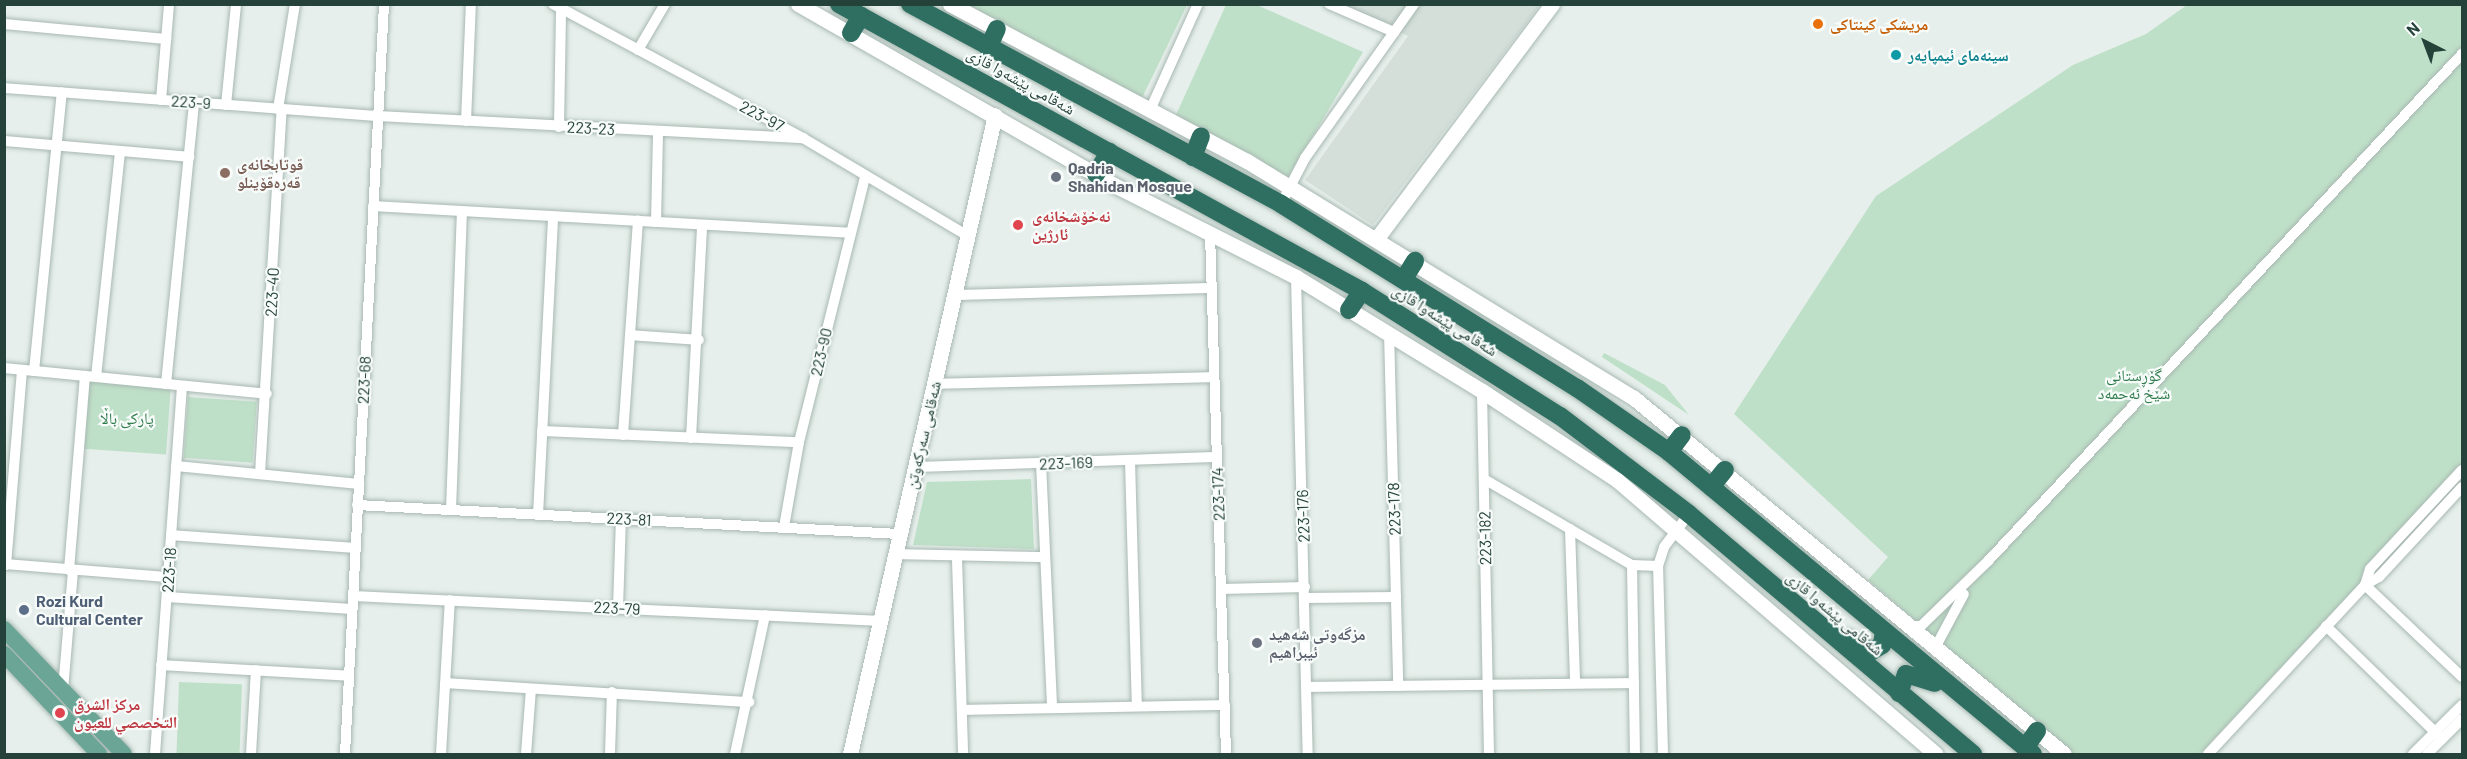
<!DOCTYPE html>
<html>
<head>
<meta charset="utf-8">
<style>
	body { margin:0 }
	#map { position:relative; width:2467px; height:759px; overflow:hidden; background:#e6efeb; font-family:Barlow,"Noto Naskh Arabic",sans-serif }
	div>[style] { position:absolute }
	.built>* { inset:0; background:#d4dfda }
	.green>* { inset:0; background:#bfe0c8; transform-origin:0 0 }
	.roads { filter:drop-shadow(0 0 2px #a8b8b2) drop-shadow(0 0 2px #a8b8b2) }
	.street>* { height:10px; margin:-5px; padding:0 5px; transform-origin:5px; border-radius:5px; background:#fff }
	.secondary>* { height:15px; margin:-7.5px; padding:0 7.5px; transform-origin:7.5px; border-radius:7.5px; background:#fff }
	.primary>* { height:16px; margin:-8px; padding:0 8px; transform-origin:8px; border-radius:8px; background:#6aa596 }
	.highway>* { height:18px; margin:-9px; padding:0 9px; transform-origin:9px; border-radius:9px; background:#2f6f62 }
	.dots>* { width:16px; height:16px; translate:-50% -50%; box-sizing:border-box; border:3px solid #f7fbf9; border-radius:50% }
	span { translate:-50% -50%; white-space:nowrap; text-align:center; line-height:1.15; -webkit-text-stroke:4.5px #f7fbf9; paint-order:stroke }
	.food-label { font-size:16px; color:#c56008; font-weight:700 }
	.left { translate:0 -50%; text-align:left }
	.culture-label { font-size:16px; color:#0d838f; font-weight:700 }
	.street-label { font-size:16px; color:#24423a }
	.education-label { font-size:16px; color:#785e54; font-weight:700 }
	.worship-label { font-size:16px; color:#5b616d; font-weight:700 }
	.health-label { font-size:16px; color:#be3a42; font-weight:700 }
	.park-label { font-size:16px; color:#2d7a4b }
	.service-label { font-size:16px; color:#4e5e75; font-weight:700 }
	.frame { position:absolute; inset:0; border:6px solid #24423a; pointer-events:none }
	.north { position:absolute; left:2395px; top:12px; width:60px; height:60px; -webkit-text-stroke:4px #f7fbf9; paint-order:stroke; rotate:318deg; font-size:16px; font-weight:700; line-height:24px; text-align:center; color:#24423a }
	.north::after { content:''; display:block; margin:auto; width:21px; height:27px; background:#24423a; clip-path:polygon(50% 0,100% 100%,50% 72%,0 100%) }
</style>
</head>
<body>
<div id="map">
	<div class="built">
		<i style="clip-path:polygon(1340px 5px,1540px 5px,1373px 225px,1305px 180px,1408px 36px)"></i>
	</div>
	<div class="green">
		<i style="clip-path:polygon(968px 5px,1187px 5px,1142px 98px)"></i>
		<i style="clip-path:polygon(1226px 5px,1257px 5px,1363px 52px,1288px 177px,1175px 117px)"></i>
		<i style="clip-path:polygon(2187px 5px,2462px 5px,2462px 474px,2200px 754px,2072px 754px,1868px 580px,1888px 557px,1734px 414px,1876px 196px,2073px 65px,2146px 34px)"></i>
		<i style="clip-path:polygon(1604px 353px,1665px 385px,1689px 415px,1602px 357px)"></i>
		<i style="left:88px;top:381px;width:83px;height:68px;rotate:4deg"></i>
		<i style="left:188px;top:397px;width:69px;height:61px;rotate:4deg"></i>
		<i style="clip-path:polygon(1031px 479px,1034px 549px,913px 545px,927px 482px)"></i>
		<i style="left:179px;top:682px;width:63px;height:73px;rotate:2deg"></i>
	</div>
	<div class="roads">
		<div class="street">
			<i style="left:553px;top:4px;width:284px;rotate:28.2deg"></i>
			<i style="left:803px;top:138px;width:192px;rotate:30.7deg"></i>
			<i style="left:1329px;top:4px;width:71px;rotate:23.3deg"></i>
			<i style="left:4px;top:24px;width:163px;rotate:5.3deg"></i>
			<i style="left:638px;top:50px;width:53px;rotate:-59.6deg"></i>
			<i style="left:4px;top:88px;width:375px;rotate:4.3deg"></i>
			<i style="left:378px;top:116px;width:426px;rotate:3deg"></i>
			<i style="left:161px;top:100px;width:96px;rotate:-85.2deg"></i>
			<i style="left:226px;top:105px;width:101px;rotate:-84.3deg"></i>
			<i style="left:1151px;top:108px;width:114px;rotate:-65.7deg"></i>
			<i style="left:278px;top:109px;width:106px;rotate:-80.8deg"></i>
			<i style="left:466px;top:121px;width:117px;rotate:-87.6deg"></i>
			<i style="left:559px;top:127px;width:118px;rotate:-89deg"></i>
			<i style="left:4px;top:141px;width:186px;rotate:4.9deg"></i>
			<i style="left:1281px;top:204px;width:52px;rotate:-62.4deg"></i>
			<i style="left:1305px;top:158px;width:189px;rotate:-54.7deg"></i>
			<i style="left:373px;top:206px;width:477px;rotate:3.2deg"></i>
			<i style="left:656px;top:222px;width:90px;rotate:-88.7deg"></i>
			<i style="left:1210px;top:233px;width:521px;rotate:88.24deg"></i>
			<i style="left:1296px;top:277px;width:477px;rotate:88.6deg"></i>
			<i style="left:954px;top:295px;width:258px;rotate:-1.6deg"></i>
			<i style="left:1389px;top:332px;width:354px;rotate:88.5deg"></i>
			<i style="left:630px;top:335px;width:69px;rotate:4.1deg"></i>
			<i style="left:4px;top:368px;width:264px;rotate:5.6deg"></i>
			<i style="left:34px;top:371px;width:280px;rotate:-84.3deg"></i>
			<i style="left:96px;top:377px;width:227px;rotate:-83.9deg"></i>
			<i style="left:166px;top:384px;width:283px;rotate:-84.3deg"></i>
			<i style="left:934px;top:384px;width:280px;rotate:-1.4deg"></i>
			<i style="left:1482px;top:391px;width:363px;rotate:88.9deg"></i>
			<i style="left:542px;top:431px;width:257px;rotate:2.5deg"></i>
			<i style="left:623px;top:435px;width:215px;rotate:-86deg"></i>
			<i style="left:691px;top:438px;width:213px;rotate:-87deg"></i>
			<i style="left:1130px;top:461px;width:244px;rotate:88.4deg"></i>
			<i style="left:1041px;top:463px;width:244px;rotate:87.4deg"></i>
			<i style="left:176px;top:466px;width:184px;rotate:5.6deg"></i>
			<i style="left:915px;top:467px;width:302px;rotate:-1.9deg"></i>
			<i style="left:2462px;top:470px;width:135px;rotate:132.9deg"></i>
			<i style="left:2370px;top:569px;width:17px;rotate:107deg"></i>
			<i style="left:2365px;top:585px;width:16px;rotate:-30deg"></i>
			<i style="left:2379px;top:577px;width:122px;rotate:-47.3deg"></i>
			<i style="left:260px;top:474px;width:366px;rotate:-86.6deg"></i>
			<i style="left:1484px;top:479px;width:171px;rotate:30.2deg"></i>
			<i style="left:1632px;top:565px;width:26px;rotate:2deg"></i>
			<i style="left:357px;top:505px;width:544px;rotate:3.06deg"></i>
			<i style="left:451px;top:510px;width:299px;rotate:-87.9deg"></i>
			<i style="left:538px;top:515px;width:299px;rotate:-87.1deg"></i>
			<i style="left:784px;top:527px;width:86px;rotate:-80deg"></i>
			<i style="left:799px;top:442px;width:272px;rotate:-76deg"></i>
			<i style="left:1570px;top:529px;width:154px;rotate:88.1deg"></i>
			<i style="left:171px;top:535px;width:184px;rotate:4deg"></i>
			<i style="left:896px;top:554px;width:149px;rotate:1.2deg"></i>
			<i style="left:957px;top:559px;width:195px;rotate:88.2deg"></i>
			<i style="left:4px;top:564px;width:164px;rotate:4.6deg"></i>
			<i style="left:6px;top:565px;width:196px;rotate:-85.3deg"></i>
			<i style="left:1632px;top:565px;width:189px;rotate:89.1deg"></i>
			<i style="left:69px;top:570px;width:195px;rotate:-85.3deg"></i>
			<i style="left:1221px;top:589px;width:84px;rotate:-1.4deg"></i>
			<i style="left:353px;top:596px;width:529px;rotate:2.71deg"></i>
			<i style="left:167px;top:597px;width:185px;rotate:3.7deg"></i>
			<i style="left:1305px;top:598px;width:91px;rotate:-0.6deg"></i>
			<i style="left:618px;top:608px;width:89px;rotate:-88.1deg"></i>
			<i style="left:1908px;top:626px;width:13px"></i>
			<i style="left:1921px;top:626px;width:95px;rotate:-44.1deg"></i>
			<i style="left:1989px;top:560px;width:693px;rotate:-46.93deg"></i>
			<i style="left:2326px;top:626px;width:162px;rotate:44.2deg"></i>
			<i style="left:1935px;top:648px;width:61px;rotate:-61.8deg"></i>
			<i style="left:161px;top:665px;width:188px;rotate:3.3deg"></i>
			<i style="left:446px;top:683px;width:304px;rotate:3.6deg"></i>
			<i style="left:1307px;top:687px;width:327px;rotate:-0.7deg"></i>
			<i style="left:63px;top:690px;width:120px;rotate:-85.2deg"></i>
			<i style="left:963px;top:710px;width:262px;rotate:-1.1deg"></i>
			<i style="left:155px;top:754px;width:369px;rotate:-85.8deg"></i>
			<i style="left:251px;top:754px;width:84px;rotate:-86.6deg"></i>
			<i style="left:345px;top:754px;width:751px;rotate:-87.02deg"></i>
			<i style="left:441px;top:754px;width:154px;rotate:-86.7deg"></i>
			<i style="left:526px;top:754px;width:65px;rotate:-85.6deg"></i>
			<i style="left:610px;top:754px;width:62px;rotate:-88.2deg"></i>
			<i style="left:735px;top:754px;width:142px;rotate:-77.8deg"></i>
			<i style="left:1663px;top:754px;width:188px;rotate:-91.5deg"></i>
			<i style="left:1658px;top:566px;width:20px;rotate:-72deg"></i>
			<i style="left:1664px;top:547px;width:41px;rotate:-52.9deg"></i>
			<i style="left:2208px;top:754px;width:231px;rotate:-47.1deg"></i>
			<i style="left:2365px;top:585px;width:134px;rotate:43.5deg"></i>
			<i style="left:2413px;top:754px;width:69px;rotate:-45deg"></i>
			<i style="left:2427px;top:754px;width:49px;rotate:-45deg"></i>
		</div>
		<div class="secondary">
			<i style="left:798px;top:4px;width:364px;rotate:29.8deg"></i>
			<i style="left:1114px;top:185px;width:204px;rotate:26.8deg"></i>
			<i style="left:1296px;top:277px;width:218px;rotate:31.5deg"></i>
			<i style="left:1482px;top:391px;width:162px;rotate:33.4deg"></i>
			<i style="left:1617px;top:480px;width:420px;rotate:40.7deg"></i>
			<i style="left:950px;top:4px;width:336px;rotate:27.9deg"></i>
			<i style="left:1247px;top:161px;width:454px;rotate:31.5deg"></i>
			<i style="left:1634px;top:398px;width:558px;rotate:39.62deg"></i>
			<i style="left:1377px;top:238px;width:292px;rotate:-53.2deg"></i>
			<i style="left:850px;top:754px;width:655px;rotate:-77.22deg"></i>
		</div>
		<div class="primary">
			<i style="left:4px;top:629px;width:173px;rotate:46.2deg"></i>
			<i style="left:4px;top:654px;width:138px;rotate:46.5deg"></i>
		</div>
		<div class="highway">
			<i style="left:839px;top:4px;width:597px;rotate:28.76deg"></i>
			<i style="left:1362px;top:291px;width:234px;rotate:32.3deg"></i>
			<i style="left:1560px;top:416px;width:162px;rotate:37.2deg"></i>
			<i style="left:1689px;top:514px;width:372px;rotate:40.2deg"></i>
			<i style="left:910px;top:4px;width:421px;rotate:28.3deg"></i>
			<i style="left:1281px;top:204px;width:349px;rotate:31.9deg"></i>
			<i style="left:1577px;top:388px;width:112px;rotate:34.8deg"></i>
			<i style="left:1669px;top:452px;width:473px;rotate:39.7deg"></i>
			<i style="left:851px;top:33px;width:20px;rotate:-60deg"></i>
			<i style="left:988px;top:48px;width:21px;rotate:-65deg"></i>
			<i style="left:1193px;top:157px;width:22px;rotate:-69deg"></i>
			<i style="left:1096px;top:174px;width:26px;rotate:-59deg"></i>
			<i style="left:1405px;top:277px;width:19px;rotate:-58deg"></i>
			<i style="left:1349px;top:310px;width:23px;rotate:-56deg"></i>
			<i style="left:1669px;top:452px;width:21px;rotate:-53deg"></i>
			<i style="left:1711px;top:487px;width:22px;rotate:-51deg"></i>
			<i style="left:1846px;top:638px;width:29px;rotate:27deg"></i>
			<i style="left:1872px;top:651px;width:12px;rotate:-31deg"></i>
			<i style="left:1882px;top:645px;width:14px;rotate:-82deg"></i>
			<i style="left:1899px;top:693px;width:20px;rotate:-70deg"></i>
			<i style="left:1906px;top:674px;width:30px;rotate:17deg"></i>
			<i style="left:2025px;top:748px;width:21px;rotate:-55deg"></i>
		</div>
	</div>
	<div class="dots">
		<i style="left:1818px;top:24px;background:#e8710a"></i>
		<i style="left:1896px;top:55px;background:#0f9aa8"></i>
		<i style="left:225px;top:173px;background:#8d6e63"></i>
		<i style="left:1056px;top:177px;background:#6b7280"></i>
		<i style="left:1018px;top:225px;background:#e0444e"></i>
		<i style="left:24px;top:610px;background:#5c6f8a"></i>
		<i style="left:1257px;top:643px;background:#6b7280"></i>
		<i style="left:60px;top:713px;background:#e0444e"></i>
	</div>
	<div class="food-label">
		<span class="left" style="left:1830px;top:24px">مریشکی کینتاکی</span>
	</div>
	<div class="culture-label">
		<span class="left" style="left:1908px;top:55px">سینەمای ئیمپایەر</span>
	</div>
	<div class="street-label">
		<span style="left:1021px;top:81px;rotate:29deg">شەقامی پێشەوا قازی</span>
		<span style="left:191px;top:102px;rotate:4deg">223-9</span>
		<span style="left:762px;top:116px;rotate:28deg">223-97</span>
		<span style="left:591px;top:128px;rotate:3deg">223-23</span>
		<span style="left:272px;top:292px;rotate:-87deg">223-40</span>
		<span style="left:1445px;top:320px;rotate:32deg">شەقامی پێشەوا قازی</span>
		<span style="left:821px;top:352px;rotate:-77deg">223-90</span>
		<span style="left:364px;top:380px;rotate:-87deg">223-68</span>
		<span style="left:923px;top:435px;rotate:-77deg">شەقامی سەرکەوتن</span>
		<span style="left:1066px;top:463px;rotate:-2deg">223-169</span>
		<span style="left:1218px;top:494px;rotate:-92deg">223-174</span>
		<span style="left:1394px;top:509px;rotate:-92deg">223-178</span>
		<span style="left:1303px;top:516px;rotate:-92deg">223-176</span>
		<span style="left:629px;top:519px;rotate:3deg">223-81</span>
		<span style="left:1485px;top:538px;rotate:-91deg">223-182</span>
		<span style="left:169px;top:570px;rotate:-86deg">223-18</span>
		<span style="left:617px;top:608px;rotate:3deg">223-79</span>
		<span style="left:1835px;top:613px;rotate:40deg">شەقامی پێشەوا قازی</span>
	</div>
	<div class="education-label">
		<span class="left" style="left:237px;top:173px">قوتابخانەی<br>قەرەقۆینلو</span>
	</div>
	<div class="worship-label">
		<span class="left" style="left:1068px;top:177px">Qadria<br>Shahidan Mosque</span>
		<span class="left" style="left:1269px;top:643px">مزگەوتی شەهید<br>ئیبراهیم</span>
	</div>
	<div class="health-label">
		<span class="left" style="left:1032px;top:225px">نەخۆشخانەی<br>ئارژین</span>
		<span class="left" style="left:74px;top:713px">مركز الشرق<br>التخصصي للعيون</span>
	</div>
	<div class="park-label">
		<span style="left:2134px;top:384px">گۆڕستانی<br>شێخ ئەحمەد</span>
		<span style="left:127px;top:418px">پارکی باڵا</span>
	</div>
	<div class="service-label">
		<span class="left" style="left:36px;top:610px">Rozi Kurd<br>Cultural Center</span>
	</div>
	<div class="frame"></div>
	<div class="north">N</div>
</div>
</body>
</html>
